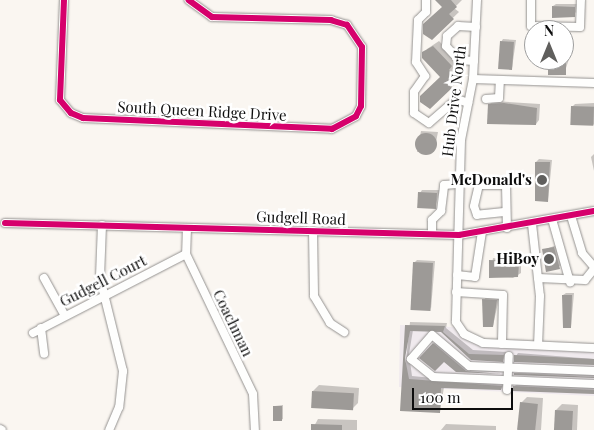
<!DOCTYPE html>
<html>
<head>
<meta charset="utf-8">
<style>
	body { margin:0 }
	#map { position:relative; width:594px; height:430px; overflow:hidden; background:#faf6f1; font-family:"Playfair Display",serif }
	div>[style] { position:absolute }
	.industrial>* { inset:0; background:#f0eaee }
	.shadow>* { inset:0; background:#0003 }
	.building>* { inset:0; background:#9d9a97; transform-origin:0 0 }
	.round { border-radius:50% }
	.roads { filter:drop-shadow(0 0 1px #949290) drop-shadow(0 0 1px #949290) }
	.minor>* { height:8px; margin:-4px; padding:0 4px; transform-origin:4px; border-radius:4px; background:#fefefd }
	.cycleway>* { height:6px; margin:-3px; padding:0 3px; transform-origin:3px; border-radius:3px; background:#d6006c }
	.dots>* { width:14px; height:14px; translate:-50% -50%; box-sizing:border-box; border:2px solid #fff; border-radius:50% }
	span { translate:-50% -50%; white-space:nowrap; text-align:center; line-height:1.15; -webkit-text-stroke:5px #fff; paint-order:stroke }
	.street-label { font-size:15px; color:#0d0d0d }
	.poi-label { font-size:15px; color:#0d0d0d; font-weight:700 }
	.right { translate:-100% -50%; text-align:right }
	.north { position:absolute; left:524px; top:20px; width:50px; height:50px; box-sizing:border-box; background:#fff; border:1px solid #9e9e9e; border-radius:50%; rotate:0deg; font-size:14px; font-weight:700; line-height:20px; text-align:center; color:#0d0d0d }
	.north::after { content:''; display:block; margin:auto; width:18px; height:22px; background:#605f5d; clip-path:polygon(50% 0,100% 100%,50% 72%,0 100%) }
	.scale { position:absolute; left:412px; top:388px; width:101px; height:22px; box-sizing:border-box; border:2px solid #0d0d0d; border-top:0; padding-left:6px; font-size:15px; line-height:18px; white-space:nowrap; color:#0d0d0d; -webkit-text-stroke:4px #fff; paint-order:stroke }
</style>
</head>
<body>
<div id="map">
	<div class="industrial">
		<i style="clip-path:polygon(400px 325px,454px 327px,465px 339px,485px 346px,594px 350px,594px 396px,399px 387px)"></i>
	</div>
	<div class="shadow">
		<i style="clip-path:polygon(438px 0,462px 0,454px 8px,459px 12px,432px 38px,443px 7px)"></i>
		<i style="clip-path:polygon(556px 4px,577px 4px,577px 13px,553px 6px)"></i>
		<i style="clip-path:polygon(503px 39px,516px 40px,512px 68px,501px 42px)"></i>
		<i style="clip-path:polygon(565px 40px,565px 53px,571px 53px,564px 74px,551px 60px,564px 60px)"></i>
		<i style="clip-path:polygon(439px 41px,457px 60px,454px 63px,460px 70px,452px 77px,457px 82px,430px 108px,441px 76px,427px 49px)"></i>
		<i style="clip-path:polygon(493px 101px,540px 104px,539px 120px,536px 124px,489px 105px)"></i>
		<i style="clip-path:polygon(594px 103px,594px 125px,572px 107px,575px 104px)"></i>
		<i style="clip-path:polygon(421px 131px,438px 132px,434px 152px,417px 152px)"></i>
		<i style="clip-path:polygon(594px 154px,594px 171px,591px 157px)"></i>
		<i style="clip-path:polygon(539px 159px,552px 160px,548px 200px,536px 162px)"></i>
		<i style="clip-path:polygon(422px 190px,440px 190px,435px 207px,420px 193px)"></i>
		<i style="clip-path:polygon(557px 245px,562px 265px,547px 271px,543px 250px)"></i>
		<i style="clip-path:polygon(493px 258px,521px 262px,521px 273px,513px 278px,490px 277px)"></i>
		<i style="clip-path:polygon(417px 260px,435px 261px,431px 309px,414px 263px)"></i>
		<i style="clip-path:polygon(566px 293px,574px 293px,571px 327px,563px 295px)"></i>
		<i style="clip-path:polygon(486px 297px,499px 298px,493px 326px,484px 300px)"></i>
		<i style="clip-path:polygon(410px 322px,447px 323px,446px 328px,473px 350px,507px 352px,503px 360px,472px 359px,441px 331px,413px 330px,409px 354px,412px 376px,505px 385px,501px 389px,444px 387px,440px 412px,401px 410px)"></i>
		<i style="clip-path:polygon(436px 341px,469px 368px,503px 372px,456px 371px,444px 361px,421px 358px)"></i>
		<i style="clip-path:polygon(518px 353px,594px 359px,594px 364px,516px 356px)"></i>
		<i style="clip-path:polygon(518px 373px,594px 374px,594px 377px,516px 374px)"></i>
		<i style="clip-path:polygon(517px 384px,594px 387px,594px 393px,514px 387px)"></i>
		<i style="clip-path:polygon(319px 385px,359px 388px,358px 403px,352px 409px,313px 391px)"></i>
		<i style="clip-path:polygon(527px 397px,543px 398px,541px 430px,521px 430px,521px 403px)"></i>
		<i style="clip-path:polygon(562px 404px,578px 405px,577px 430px,556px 430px,556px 410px)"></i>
		<i style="clip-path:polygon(283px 405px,283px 419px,281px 420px,275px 406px)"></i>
		<i style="clip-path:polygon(318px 419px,357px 420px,357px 430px,312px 430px)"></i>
		<i style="clip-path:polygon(446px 424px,496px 426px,496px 430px,441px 430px)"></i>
	</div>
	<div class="building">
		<i style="clip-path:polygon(435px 0,451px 0,457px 7px,449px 14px,454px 19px,432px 40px,423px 34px,423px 24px,442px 7px)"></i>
		<i style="clip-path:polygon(552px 6px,575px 7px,575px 17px,552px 18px)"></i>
		<i style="left:500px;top:41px;width:14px;height:28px;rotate:4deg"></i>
		<i style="clip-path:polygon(433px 46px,452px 66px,449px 70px,455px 76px,447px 84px,452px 88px,430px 109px,420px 102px,420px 96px,440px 77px,422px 58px,422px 52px)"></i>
		<i style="left:548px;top:60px;width:18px;height:15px"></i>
		<i style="clip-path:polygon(504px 103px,537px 108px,536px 125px,487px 124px,488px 104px)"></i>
		<i style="left:571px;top:106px;width:23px;height:19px;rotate:2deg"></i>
		<i class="round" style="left:415px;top:133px;width:22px;height:22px"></i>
		<i style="clip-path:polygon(535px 162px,550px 162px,548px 202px,535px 201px)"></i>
		<i style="left:418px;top:192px;width:19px;height:16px;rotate:3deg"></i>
		<i style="clip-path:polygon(554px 247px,560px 269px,546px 272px,542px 249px)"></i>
		<i style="clip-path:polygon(489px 260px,514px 261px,519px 264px,518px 277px,489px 278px)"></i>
		<i style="left:413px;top:262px;width:20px;height:48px;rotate:3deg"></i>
		<i style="clip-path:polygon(562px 295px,572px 295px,571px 328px,563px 328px)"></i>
		<i style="clip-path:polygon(482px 299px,497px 300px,493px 327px,483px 327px)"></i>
		<i style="clip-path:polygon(405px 325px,445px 326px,443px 332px,469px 354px,504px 355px,503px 362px,471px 360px,441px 332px,410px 331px,405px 358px,409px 379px,502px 386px,501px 390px,441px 388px,440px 413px,400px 411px)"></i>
		<i style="clip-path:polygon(433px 343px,466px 371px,502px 374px,456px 372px,444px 362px,435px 371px,419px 358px)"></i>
		<i style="clip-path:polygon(514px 355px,594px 359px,594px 365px,514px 362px)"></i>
		<i style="clip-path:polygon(514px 373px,594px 377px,594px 378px,514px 375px)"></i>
		<i style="clip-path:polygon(513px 386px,594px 390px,594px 394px,513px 391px)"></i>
		<i style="left:312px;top:391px;width:42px;height:17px;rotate:3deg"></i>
		<i style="left:520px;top:402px;width:18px;height:28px;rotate:6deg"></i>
		<i style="left:273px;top:406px;width:9px;height:15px"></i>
		<i style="left:555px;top:410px;width:18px;height:20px;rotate:3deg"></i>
		<i style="clip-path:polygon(311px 424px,342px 425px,342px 430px,311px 430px)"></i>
	</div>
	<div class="roads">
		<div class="minor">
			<i style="left:64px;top:0;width:100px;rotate:92.3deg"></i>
			<i style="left:60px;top:100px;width:17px;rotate:50deg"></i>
			<i style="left:71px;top:113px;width:13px;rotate:23deg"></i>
			<i style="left:83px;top:118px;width:249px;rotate:2.5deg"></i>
			<i style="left:332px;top:129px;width:27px;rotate:-28deg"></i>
			<i style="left:356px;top:116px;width:11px;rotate:-63deg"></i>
			<i style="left:361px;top:106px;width:59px;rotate:-89deg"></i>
			<i style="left:362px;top:47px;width:27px;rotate:-124deg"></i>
			<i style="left:347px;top:25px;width:17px;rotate:-163deg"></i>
			<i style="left:331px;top:20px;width:119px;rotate:-178.6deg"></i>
			<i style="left:212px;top:17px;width:29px;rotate:-144deg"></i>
			<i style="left:426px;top:0;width:12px;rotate:90deg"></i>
			<i style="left:426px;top:12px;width:11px;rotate:135deg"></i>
			<i style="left:418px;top:20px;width:42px;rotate:92.7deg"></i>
			<i style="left:416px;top:62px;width:17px;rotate:57deg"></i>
			<i style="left:425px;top:76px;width:19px;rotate:125deg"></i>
			<i style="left:414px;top:92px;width:21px;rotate:90deg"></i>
			<i style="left:414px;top:113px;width:18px;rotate:34deg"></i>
			<i style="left:429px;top:123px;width:37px;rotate:-41deg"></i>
			<i style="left:457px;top:99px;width:12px;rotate:20deg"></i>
			<i style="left:477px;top:0;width:79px;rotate:92.9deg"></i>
			<i style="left:473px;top:79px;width:62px;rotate:101.1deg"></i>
			<i style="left:461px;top:140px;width:182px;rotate:91.6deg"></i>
			<i style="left:456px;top:322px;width:14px;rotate:56deg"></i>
			<i style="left:464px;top:334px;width:21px;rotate:25deg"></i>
			<i style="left:483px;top:343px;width:111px;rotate:2.6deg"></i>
			<i style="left:531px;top:0;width:26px;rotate:90deg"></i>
			<i style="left:531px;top:26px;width:49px;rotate:1.2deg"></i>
			<i style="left:580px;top:27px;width:27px;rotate:-88deg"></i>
			<i style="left:474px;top:61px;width:15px;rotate:-176deg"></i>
			<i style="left:459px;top:60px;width:19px;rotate:-133deg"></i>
			<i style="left:446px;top:46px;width:10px;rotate:-84deg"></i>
			<i style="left:447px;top:36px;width:15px;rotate:-42deg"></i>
			<i style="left:458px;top:26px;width:18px;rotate:3deg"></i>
			<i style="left:473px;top:79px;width:121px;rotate:1.9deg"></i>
			<i style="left:486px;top:99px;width:13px;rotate:-4deg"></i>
			<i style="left:499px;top:98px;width:18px;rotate:-87deg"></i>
			<i style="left:504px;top:212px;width:27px;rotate:174deg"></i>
			<i style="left:477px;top:215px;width:9px;rotate:-108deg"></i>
			<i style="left:474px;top:206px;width:22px;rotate:-77deg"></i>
			<i style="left:479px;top:185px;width:27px"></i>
			<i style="left:506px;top:185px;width:43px;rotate:88.7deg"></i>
			<i style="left:571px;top:216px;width:39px;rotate:73deg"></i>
			<i style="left:582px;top:253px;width:18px;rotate:49deg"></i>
			<i style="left:552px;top:219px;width:66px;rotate:74.1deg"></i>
			<i style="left:5px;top:223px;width:454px;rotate:1.5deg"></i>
			<i style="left:459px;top:235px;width:137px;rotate:-10.1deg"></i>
			<i style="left:532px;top:224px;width:72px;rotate:83.7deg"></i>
			<i style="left:540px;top:296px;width:49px;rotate:92.3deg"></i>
			<i style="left:102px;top:225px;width:53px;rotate:92.2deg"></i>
			<i style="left:100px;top:278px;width:96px;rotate:76.1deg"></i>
			<i style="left:123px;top:371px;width:36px;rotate:96deg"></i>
			<i style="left:119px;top:407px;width:25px;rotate:113deg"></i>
			<i style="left:187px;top:228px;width:26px;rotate:92deg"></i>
			<i style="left:186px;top:254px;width:155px;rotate:64.4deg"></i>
			<i style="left:253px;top:394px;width:36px;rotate:87deg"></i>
			<i style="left:313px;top:231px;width:65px;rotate:89.1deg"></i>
			<i style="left:314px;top:296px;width:31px;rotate:59deg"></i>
			<i style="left:330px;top:323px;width:17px;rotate:33deg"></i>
			<i style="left:432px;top:234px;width:14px;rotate:-90deg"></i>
			<i style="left:432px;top:220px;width:13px;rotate:-45deg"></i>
			<i style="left:441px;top:211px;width:26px;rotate:-83deg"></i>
			<i style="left:444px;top:185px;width:16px;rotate:-4deg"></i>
			<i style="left:457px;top:275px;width:18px;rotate:6deg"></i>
			<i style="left:475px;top:277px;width:46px;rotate:-81.2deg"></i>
			<i style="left:44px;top:278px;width:43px;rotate:61.1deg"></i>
			<i style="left:538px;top:278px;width:47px;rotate:2.4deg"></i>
			<i style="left:585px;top:280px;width:14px;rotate:-51deg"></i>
			<i style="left:456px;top:292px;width:47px;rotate:3.7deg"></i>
			<i style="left:503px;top:295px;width:49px;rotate:91.2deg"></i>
			<i style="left:41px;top:328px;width:26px;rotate:83deg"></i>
			<i style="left:33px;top:333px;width:172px;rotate:-27.3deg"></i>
			<i style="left:594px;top:371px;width:125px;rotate:-177.7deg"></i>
			<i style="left:469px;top:366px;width:48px;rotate:-140deg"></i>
			<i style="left:432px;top:335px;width:32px;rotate:131deg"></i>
			<i style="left:411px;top:359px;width:28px;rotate:39deg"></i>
			<i style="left:433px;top:377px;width:161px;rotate:2.5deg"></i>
			<i style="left:507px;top:390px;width:34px;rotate:-87deg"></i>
			<i style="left:0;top:429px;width:2px;rotate:27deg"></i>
		</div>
	</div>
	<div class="cycleway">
		<i style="left:64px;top:0;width:100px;rotate:92.3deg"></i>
		<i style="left:60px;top:100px;width:17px;rotate:50deg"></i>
		<i style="left:71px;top:113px;width:13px;rotate:23deg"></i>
		<i style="left:83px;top:118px;width:249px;rotate:2.5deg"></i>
		<i style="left:332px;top:129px;width:27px;rotate:-28deg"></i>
		<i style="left:356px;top:116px;width:11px;rotate:-63deg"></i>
		<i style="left:361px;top:106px;width:59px;rotate:-89deg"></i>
		<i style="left:362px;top:47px;width:27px;rotate:-124deg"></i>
		<i style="left:347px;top:25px;width:17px;rotate:-163deg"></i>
		<i style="left:331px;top:20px;width:119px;rotate:-178.6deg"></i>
		<i style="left:212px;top:17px;width:29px;rotate:-144deg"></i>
		<i style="left:5px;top:223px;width:454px;rotate:1.5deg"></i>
		<i style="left:459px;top:235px;width:137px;rotate:-10.1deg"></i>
	</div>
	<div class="dots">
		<i style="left:542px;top:180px;background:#605f5d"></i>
		<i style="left:549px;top:259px;background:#605f5d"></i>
	</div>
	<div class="street-label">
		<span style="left:454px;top:101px;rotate:-83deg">Hub Drive North</span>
		<span style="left:202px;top:111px;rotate:3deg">South Queen Ridge Drive</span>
		<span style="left:301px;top:218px;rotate:2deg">Gudgell Road</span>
		<span style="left:103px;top:281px;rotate:-27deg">Gudgell Court</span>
		<span style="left:233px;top:323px;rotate:64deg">Coachman</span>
	</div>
	<div class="poi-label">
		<span class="right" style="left:532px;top:180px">McDonald's</span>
		<span class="right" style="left:539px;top:259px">HiBoy</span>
	</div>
	<div class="north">N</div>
	<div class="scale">100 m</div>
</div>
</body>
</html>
